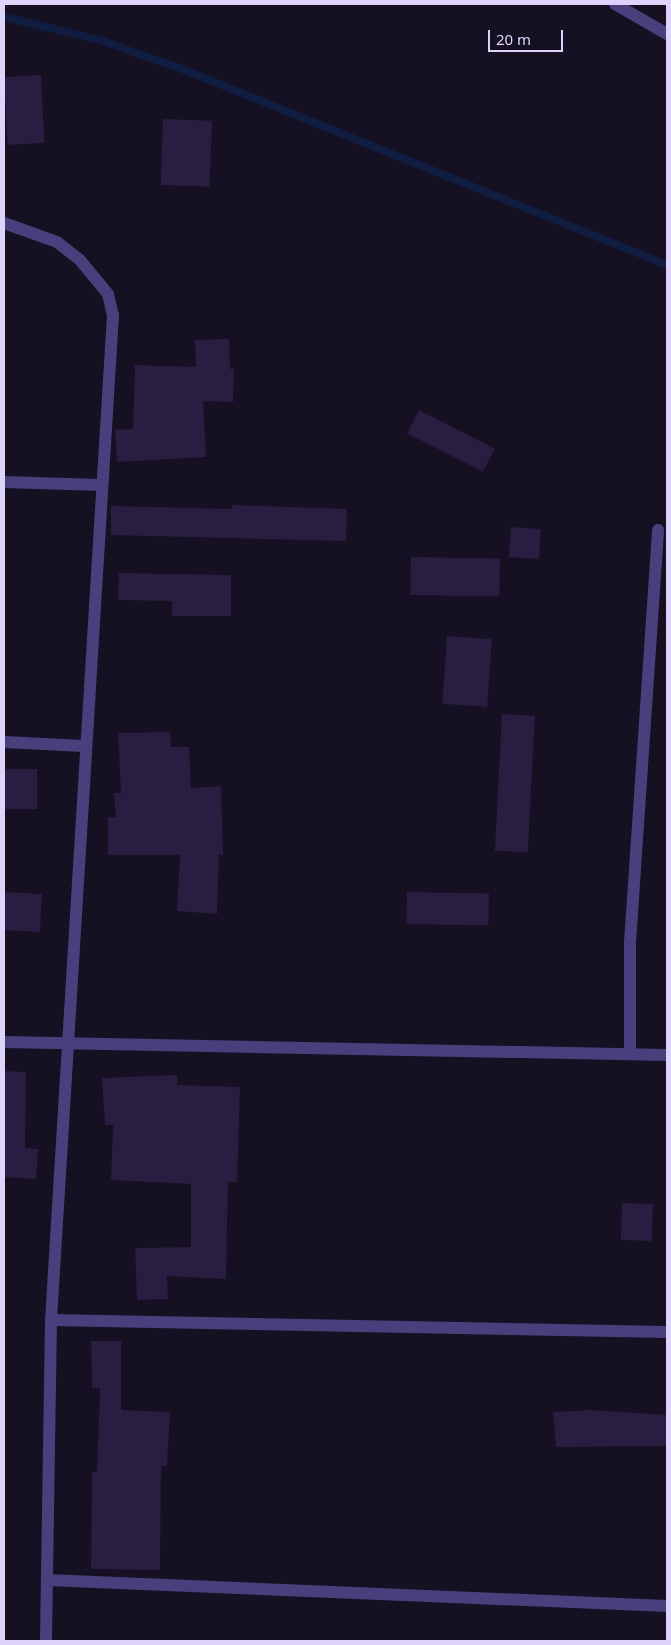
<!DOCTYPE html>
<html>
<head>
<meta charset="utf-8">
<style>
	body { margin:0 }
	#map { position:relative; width:671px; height:1645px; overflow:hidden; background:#151022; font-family:"Noto Sans",sans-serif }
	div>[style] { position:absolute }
	.stream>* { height:8px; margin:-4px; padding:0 4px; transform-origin:4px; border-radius:4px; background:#101c40 }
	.building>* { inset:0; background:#291d41; transform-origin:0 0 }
	.street>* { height:12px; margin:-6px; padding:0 6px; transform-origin:6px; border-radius:6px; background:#493f7c }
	span { translate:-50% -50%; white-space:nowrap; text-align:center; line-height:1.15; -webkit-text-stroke:4.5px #151022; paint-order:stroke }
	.frame { position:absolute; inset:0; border:5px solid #ded4fb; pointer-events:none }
	.scale { position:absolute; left:488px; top:30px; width:75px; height:22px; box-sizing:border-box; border:2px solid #ded4fb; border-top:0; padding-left:6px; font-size:15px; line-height:18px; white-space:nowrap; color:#ded4fb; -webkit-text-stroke:4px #151022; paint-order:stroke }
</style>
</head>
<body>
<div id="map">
	<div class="stream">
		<i style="left:4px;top:17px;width:99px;rotate:13.5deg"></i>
		<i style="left:100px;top:40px;width:92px;rotate:19.6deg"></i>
		<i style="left:187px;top:71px;width:518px;rotate:22.01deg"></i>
	</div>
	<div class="building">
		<i style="left:41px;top:75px;width:68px;height:37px;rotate:87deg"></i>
		<i style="left:163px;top:119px;width:49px;height:66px;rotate:2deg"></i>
		<i style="clip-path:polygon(229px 339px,230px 369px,234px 369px,233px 402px,203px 401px,206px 457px,117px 462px,115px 430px,133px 429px,135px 365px,196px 367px,195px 340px)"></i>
		<i style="left:419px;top:410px;width:85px;height:26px;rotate:27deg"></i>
		<i style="clip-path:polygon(232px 505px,347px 509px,346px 541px,111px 535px,111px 506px,232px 509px)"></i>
		<i style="left:511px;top:527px;width:30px;height:30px;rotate:4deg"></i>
		<i style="left:411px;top:557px;width:89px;height:38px;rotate:1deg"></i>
		<i style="clip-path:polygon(119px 573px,231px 575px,231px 616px,172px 616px,172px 601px,118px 600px)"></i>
		<i style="left:447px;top:636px;width:45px;height:68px;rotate:4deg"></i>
		<i style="left:502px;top:714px;width:33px;height:137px;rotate:3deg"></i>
		<i style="clip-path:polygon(170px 732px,171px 747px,189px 747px,191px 788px,221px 786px,223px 855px,219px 855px,217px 914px,177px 911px,180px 855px,108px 855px,108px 817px,116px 817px,114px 793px,121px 793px,118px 733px)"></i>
		<i style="left:4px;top:769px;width:33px;height:40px"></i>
		<i style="left:4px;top:892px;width:38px;height:38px;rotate:3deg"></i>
		<i style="left:407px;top:892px;width:82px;height:32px;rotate:1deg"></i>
		<i style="clip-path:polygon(4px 1071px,26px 1072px,25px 1148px,38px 1149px,36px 1179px,4px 1177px)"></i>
		<i style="clip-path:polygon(177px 1075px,177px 1085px,240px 1087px,237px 1182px,228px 1182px,226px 1279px,167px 1276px,168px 1299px,137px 1300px,135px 1248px,191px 1247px,191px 1184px,111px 1180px,113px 1125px,105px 1125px,102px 1078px)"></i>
		<i style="left:622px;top:1203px;width:31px;height:37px;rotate:2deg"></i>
		<i style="clip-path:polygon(91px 1341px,121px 1341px,121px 1410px,170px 1412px,167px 1466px,161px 1466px,160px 1570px,91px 1569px,92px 1472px,97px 1472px,100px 1388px,92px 1388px)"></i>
		<i style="clip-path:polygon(591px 1410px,667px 1415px,667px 1446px,556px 1447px,553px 1412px)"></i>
	</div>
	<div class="street">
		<i style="left:615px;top:4px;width:60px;rotate:30deg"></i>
		<i style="left:4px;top:223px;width:56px;rotate:19.7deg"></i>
		<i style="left:57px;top:242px;width:29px;rotate:38deg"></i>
		<i style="left:80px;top:260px;width:44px;rotate:50.5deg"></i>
		<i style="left:108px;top:294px;width:22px;rotate:77deg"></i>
		<i style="left:113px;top:315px;width:1007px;rotate:93.53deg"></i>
		<i style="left:51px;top:1320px;width:321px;rotate:90.9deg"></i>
		<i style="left:4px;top:482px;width:96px;rotate:1.8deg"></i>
		<i style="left:4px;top:742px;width:79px;rotate:2.9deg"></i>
		<i style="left:4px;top:1042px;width:663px;rotate:1.12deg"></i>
		<i style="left:630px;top:1054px;width:112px;rotate:-90deg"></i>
		<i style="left:630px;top:942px;width:413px;rotate:-86.1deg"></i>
		<i style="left:51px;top:1320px;width:616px;rotate:1.12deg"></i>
		<i style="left:47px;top:1580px;width:621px;rotate:2.4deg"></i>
	</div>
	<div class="frame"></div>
	<div class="scale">20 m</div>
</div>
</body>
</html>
